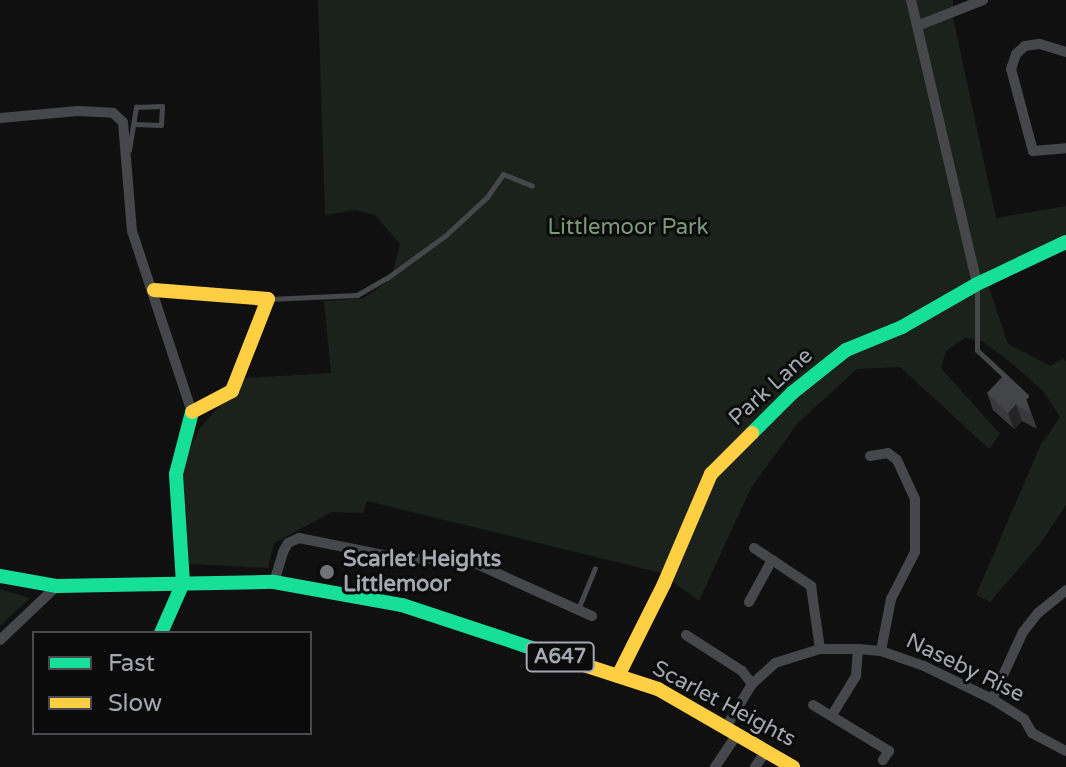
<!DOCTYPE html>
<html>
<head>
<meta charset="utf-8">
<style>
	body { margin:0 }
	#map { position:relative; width:1066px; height:767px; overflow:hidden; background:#101011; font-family:"Varela Round",sans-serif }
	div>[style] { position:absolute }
	.green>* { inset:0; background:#1b211b }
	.lane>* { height:5px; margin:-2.5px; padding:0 2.5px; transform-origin:2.5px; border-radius:2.5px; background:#45474a }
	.street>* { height:10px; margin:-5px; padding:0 5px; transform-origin:5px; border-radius:5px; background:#45474a }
	.fast>* { height:14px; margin:-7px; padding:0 7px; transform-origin:7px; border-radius:7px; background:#16e098 }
	.slow>* { height:14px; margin:-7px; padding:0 7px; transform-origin:7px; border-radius:7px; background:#ffcf43 }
	.wall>* { inset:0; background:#39393c }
	.shaded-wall>* { inset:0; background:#242425 }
	.building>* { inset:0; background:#444548 }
	.dots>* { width:22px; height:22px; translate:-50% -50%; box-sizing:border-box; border:4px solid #0b0b0c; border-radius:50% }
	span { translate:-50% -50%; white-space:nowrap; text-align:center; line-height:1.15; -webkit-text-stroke:6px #0b0b0c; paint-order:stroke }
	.shield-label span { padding:2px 6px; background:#0b0b0c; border:2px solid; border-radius:6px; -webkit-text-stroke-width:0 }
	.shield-label { font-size:20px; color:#a3a8b1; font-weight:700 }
	.park-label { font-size:22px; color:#7c9a7b }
	.street-label { font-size:22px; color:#a3a8b1 }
	.poi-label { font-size:22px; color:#a3a8b1; font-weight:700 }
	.left { translate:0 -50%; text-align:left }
	.legend { position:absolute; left:32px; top:631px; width:280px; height:104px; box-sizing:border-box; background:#0b0b0c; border:2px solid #484a4e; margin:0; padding:10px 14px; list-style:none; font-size:24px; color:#a3a8b1 }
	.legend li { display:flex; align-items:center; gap:16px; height:40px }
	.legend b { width:40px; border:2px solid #484a4e }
</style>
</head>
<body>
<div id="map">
	<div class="green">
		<i style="clip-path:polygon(318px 0,953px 0,953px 17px,996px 218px,1066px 206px,1066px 237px,984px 272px,1008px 344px,1051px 366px,1063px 358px,1066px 362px,1066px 505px,1040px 544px,990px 602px,976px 595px,1041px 444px,1060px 417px,1044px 392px,1009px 361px,982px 341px,965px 338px,946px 351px,941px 368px,1000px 434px,989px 449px,900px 367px,857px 369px,798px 423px,751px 488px,699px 601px,661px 573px,367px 501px,363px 513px,332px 512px,274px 543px,268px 568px,189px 564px,183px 485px,186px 457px,200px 428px,244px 378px,331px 373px,324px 301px,364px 298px,391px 279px,400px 244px,375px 215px,355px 210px,325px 215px)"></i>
		<i style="clip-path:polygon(0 589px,30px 598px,0 626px)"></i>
	</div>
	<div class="lane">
		<i style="left:129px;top:150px;width:44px;rotate:-80.8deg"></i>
		<i style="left:136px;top:107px;width:26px;rotate:-2deg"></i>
		<i style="left:162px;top:106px;width:19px;rotate:93deg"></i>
		<i style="left:161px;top:125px;width:26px;rotate:-178deg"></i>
		<i style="left:977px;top:289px;width:61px;rotate:90deg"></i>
		<i style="left:977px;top:350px;width:67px;rotate:43.2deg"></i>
		<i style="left:269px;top:299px;width:88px;rotate:-2.6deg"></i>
		<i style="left:357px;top:295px;width:34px;rotate:-30deg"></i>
		<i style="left:387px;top:278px;width:73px;rotate:-36.1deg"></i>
		<i style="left:446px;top:235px;width:56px;rotate:-42.8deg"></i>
		<i style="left:487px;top:197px;width:28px;rotate:-55deg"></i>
		<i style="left:503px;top:174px;width:31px;rotate:22deg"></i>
		<i style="left:578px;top:609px;width:44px;rotate:-67.5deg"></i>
	</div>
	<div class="street">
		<i style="left:911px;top:0;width:292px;rotate:76.9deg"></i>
		<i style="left:917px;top:26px;width:71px;rotate:-21.5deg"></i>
		<i style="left:1066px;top:52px;width:28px;rotate:-163deg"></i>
		<i style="left:1039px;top:44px;width:14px;rotate:172deg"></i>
		<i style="left:1025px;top:46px;width:12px;rotate:138deg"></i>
		<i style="left:1016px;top:54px;width:16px;rotate:108deg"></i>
		<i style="left:1011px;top:69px;width:85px;rotate:75deg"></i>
		<i style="left:1033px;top:151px;width:33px;rotate:-5deg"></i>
		<i style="left:0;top:118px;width:78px;rotate:-5.1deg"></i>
		<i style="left:78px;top:111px;width:35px;rotate:3deg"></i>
		<i style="left:113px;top:113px;width:13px;rotate:42deg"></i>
		<i style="left:123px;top:122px;width:109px;rotate:85.3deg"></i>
		<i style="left:132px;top:231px;width:191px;rotate:71.7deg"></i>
		<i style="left:870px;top:456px;width:18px;rotate:-9deg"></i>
		<i style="left:888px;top:453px;width:11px;rotate:38deg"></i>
		<i style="left:897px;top:460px;width:43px;rotate:65.2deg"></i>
		<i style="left:915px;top:499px;width:53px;rotate:90deg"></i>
		<i style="left:915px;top:552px;width:53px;rotate:117.1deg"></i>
		<i style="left:891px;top:599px;width:53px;rotate:100.9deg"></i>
		<i style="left:754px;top:548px;width:69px;rotate:33.7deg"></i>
		<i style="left:811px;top:586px;width:64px;rotate:81.9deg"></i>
		<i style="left:274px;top:582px;width:31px;rotate:-73deg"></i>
		<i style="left:283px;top:552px;width:10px;rotate:-61deg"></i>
		<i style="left:288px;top:543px;width:12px;rotate:-24deg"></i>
		<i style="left:299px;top:538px;width:101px;rotate:11.4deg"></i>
		<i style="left:398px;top:558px;width:72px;rotate:2.4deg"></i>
		<i style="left:470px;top:561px;width:134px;rotate:24.3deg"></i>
		<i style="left:749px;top:602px;width:48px;rotate:-61.3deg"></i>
		<i style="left:686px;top:635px;width:67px;rotate:32.7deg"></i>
		<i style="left:742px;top:671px;width:16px;rotate:52deg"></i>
		<i style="left:0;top:640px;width:79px;rotate:-43.5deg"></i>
		<i style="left:992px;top:699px;width:74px;rotate:-65.2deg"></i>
		<i style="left:1023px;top:632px;width:24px;rotate:-52deg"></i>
		<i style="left:1038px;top:613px;width:36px;rotate:-39deg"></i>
		<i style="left:813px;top:705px;width:89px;rotate:31.2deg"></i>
		<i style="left:889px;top:751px;width:11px;rotate:124deg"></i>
		<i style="left:832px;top:715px;width:46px;rotate:-58.4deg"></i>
		<i style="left:856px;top:676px;width:27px;rotate:-86deg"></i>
		<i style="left:726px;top:727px;width:50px;rotate:-58.8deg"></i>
		<i style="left:752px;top:684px;width:31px;rotate:-42deg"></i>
		<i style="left:775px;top:663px;width:47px;rotate:-17.3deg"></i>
		<i style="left:820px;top:649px;width:38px"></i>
		<i style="left:858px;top:649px;width:23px;rotate:5deg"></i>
		<i style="left:881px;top:651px;width:46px;rotate:19.2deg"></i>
		<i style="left:924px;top:666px;width:76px;rotate:25.9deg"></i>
		<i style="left:992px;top:699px;width:38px;rotate:32deg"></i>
		<i style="left:1024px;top:719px;width:16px;rotate:60deg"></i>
		<i style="left:1032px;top:733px;width:38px;rotate:28deg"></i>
		<i style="left:715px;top:767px;width:40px;rotate:-56deg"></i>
		<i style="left:755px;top:767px;width:19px;rotate:-55deg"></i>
	</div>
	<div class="fast">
		<i style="left:752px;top:433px;width:57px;rotate:-45deg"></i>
		<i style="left:792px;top:393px;width:69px;rotate:-38.5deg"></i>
		<i style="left:846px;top:350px;width:61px;rotate:-22.3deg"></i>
		<i style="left:902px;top:327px;width:86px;rotate:-29.8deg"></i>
		<i style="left:977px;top:284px;width:98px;rotate:-25.3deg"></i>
		<i style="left:0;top:576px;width:58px;rotate:10deg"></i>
		<i style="left:57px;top:586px;width:217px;rotate:-1.1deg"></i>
		<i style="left:274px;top:582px;width:130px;rotate:10.2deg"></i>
		<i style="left:402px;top:605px;width:146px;rotate:18.3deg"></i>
		<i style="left:161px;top:633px;width:55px;rotate:-66.3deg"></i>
		<i style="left:183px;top:583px;width:109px;rotate:-93.7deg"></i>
		<i style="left:176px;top:474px;width:64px;rotate:-75.5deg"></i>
	</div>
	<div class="slow">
		<i style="left:154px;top:290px;width:114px;rotate:4.5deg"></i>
		<i style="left:268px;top:299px;width:99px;rotate:111.4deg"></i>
		<i style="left:232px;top:391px;width:45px;rotate:152.3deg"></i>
		<i style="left:541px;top:651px;width:123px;rotate:18deg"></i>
		<i style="left:658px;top:689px;width:156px;rotate:30deg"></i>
		<i style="left:618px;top:676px;width:103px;rotate:-63.4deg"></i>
		<i style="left:664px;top:584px;width:120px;rotate:-66.9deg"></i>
		<i style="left:711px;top:474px;width:58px;rotate:-45deg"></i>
	</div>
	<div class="wall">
		<i style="clip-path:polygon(987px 393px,1025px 395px,1037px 429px,1022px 421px,1014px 429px,993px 410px)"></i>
	</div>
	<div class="shaded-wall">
		<i style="clip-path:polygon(1016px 404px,1022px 421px,1014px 429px,1008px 413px)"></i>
	</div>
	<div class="building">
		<i style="clip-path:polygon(1004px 375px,1025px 395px,1030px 413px,1016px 404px,1008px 413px,987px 393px)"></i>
	</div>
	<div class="dots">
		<i style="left:327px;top:572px;background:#707379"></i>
	</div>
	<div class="shield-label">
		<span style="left:560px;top:657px">A647</span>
	</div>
	<div class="park-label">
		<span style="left:628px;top:228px">Littlemoor Park</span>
	</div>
	<div class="street-label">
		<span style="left:771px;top:387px;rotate:-42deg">Park Lane</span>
		<span style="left:965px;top:668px;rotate:26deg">Naseby Rise</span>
		<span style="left:724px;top:704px;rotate:28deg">Scarlet Heights</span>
	</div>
	<div class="poi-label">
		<span class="left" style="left:343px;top:572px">Scarlet Heights<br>Littlemoor</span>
	</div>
	<ul class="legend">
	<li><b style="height:10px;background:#16e098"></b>Fast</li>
	<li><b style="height:10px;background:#ffcf43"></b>Slow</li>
	</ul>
</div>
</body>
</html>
